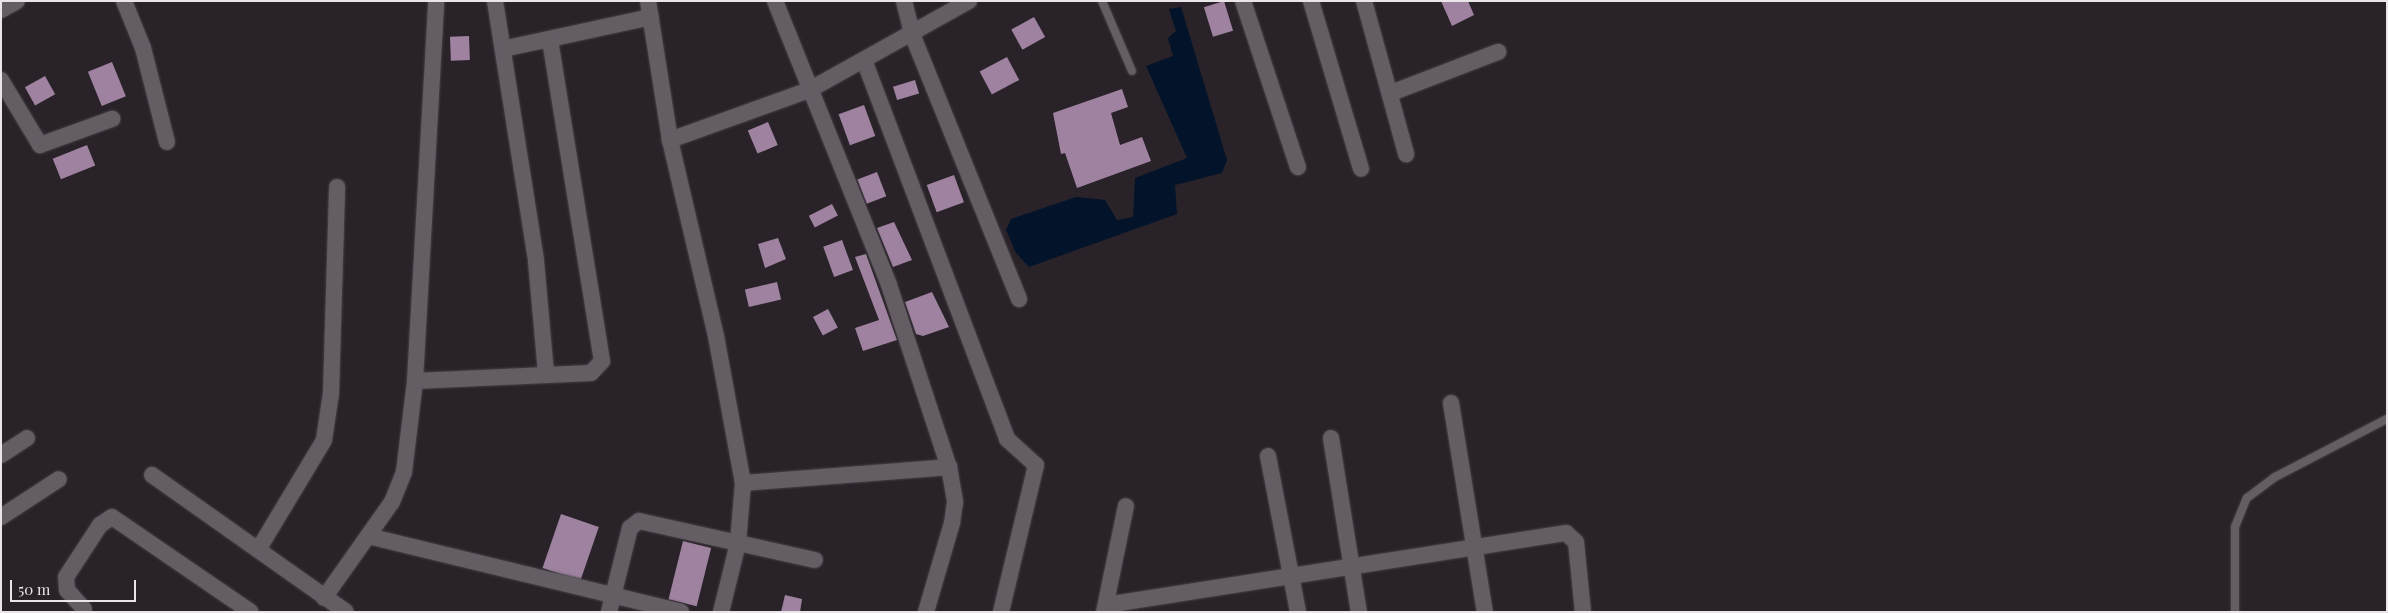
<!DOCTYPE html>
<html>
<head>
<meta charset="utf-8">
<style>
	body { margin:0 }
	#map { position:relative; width:2388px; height:613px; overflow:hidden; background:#292329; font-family:"Playfair Display",serif }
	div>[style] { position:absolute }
	.water>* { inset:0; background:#02132a }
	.building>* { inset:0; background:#9e829f; transform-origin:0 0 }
	.roads { filter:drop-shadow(0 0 1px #464046) drop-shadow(0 0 1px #464046) }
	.lane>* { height:8px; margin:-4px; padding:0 4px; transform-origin:4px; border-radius:4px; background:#645d64 }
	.street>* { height:16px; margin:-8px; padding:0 8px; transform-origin:8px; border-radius:8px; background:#645d64 }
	span { translate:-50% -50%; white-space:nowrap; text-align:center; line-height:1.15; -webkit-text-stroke:5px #292329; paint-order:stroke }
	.frame { position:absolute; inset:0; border:2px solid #e9e5e9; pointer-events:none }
	.scale { position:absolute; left:10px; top:580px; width:126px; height:22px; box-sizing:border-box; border:2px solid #e9e5e9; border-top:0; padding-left:6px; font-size:15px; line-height:18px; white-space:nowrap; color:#e9e5e9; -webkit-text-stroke:4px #292329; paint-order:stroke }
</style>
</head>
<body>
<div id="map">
	<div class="water">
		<i style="clip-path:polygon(1181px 7px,1227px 160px,1222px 173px,1175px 185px,1177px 214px,1029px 267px,1016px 253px,1006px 230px,1011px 219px,1076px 197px,1105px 200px,1117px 220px,1133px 217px,1135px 178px,1187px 158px,1146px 66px,1173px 56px,1168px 38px,1176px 31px,1169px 9px)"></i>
	</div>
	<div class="building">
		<i style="left:1224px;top:1px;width:31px;height:21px;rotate:73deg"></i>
		<i style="clip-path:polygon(1441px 1px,1468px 1px,1474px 15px,1452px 26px)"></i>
		<i style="left:1034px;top:17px;width:23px;height:26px;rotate:61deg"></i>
		<i style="left:469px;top:36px;width:24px;height:19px;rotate:88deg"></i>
		<i style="left:1007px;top:57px;width:26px;height:31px;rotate:62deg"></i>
		<i style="left:112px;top:62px;width:37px;height:26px;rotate:68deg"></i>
		<i style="left:45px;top:76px;width:21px;height:23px;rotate:61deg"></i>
		<i style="left:915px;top:80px;width:14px;height:23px;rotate:73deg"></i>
		<i style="clip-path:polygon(1122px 89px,1128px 107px,1111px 113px,1120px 145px,1142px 137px,1151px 161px,1077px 188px,1065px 153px,1061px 154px,1053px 113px)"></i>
		<i style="left:864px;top:105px;width:33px;height:27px;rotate:70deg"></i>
		<i style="left:768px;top:122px;width:25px;height:22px;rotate:67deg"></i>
		<i style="left:87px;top:145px;width:22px;height:37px;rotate:68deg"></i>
		<i style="left:877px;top:172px;width:26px;height:21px;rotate:69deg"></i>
		<i style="left:954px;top:175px;width:29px;height:29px;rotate:70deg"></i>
		<i style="left:832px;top:204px;width:13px;height:26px;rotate:63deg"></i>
		<i style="clip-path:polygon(894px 222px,912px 260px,893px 267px,877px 228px)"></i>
		<i style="clip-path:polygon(778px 238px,786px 259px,765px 268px,758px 244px)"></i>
		<i style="left:842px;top:240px;width:32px;height:20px;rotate:70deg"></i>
		<i style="clip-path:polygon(866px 254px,897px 340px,863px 351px,855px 328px,879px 320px,855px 257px)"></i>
		<i style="left:777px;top:282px;width:18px;height:33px;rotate:77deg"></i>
		<i style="clip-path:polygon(932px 292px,949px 327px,923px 336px,916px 334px,905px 302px)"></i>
		<i style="left:828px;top:309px;width:21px;height:17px;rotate:62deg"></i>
		<i style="left:561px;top:514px;width:40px;height:57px;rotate:19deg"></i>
		<i style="left:683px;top:541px;width:29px;height:60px;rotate:14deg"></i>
		<i style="clip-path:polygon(785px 595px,802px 599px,800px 612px,781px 612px)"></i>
	</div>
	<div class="roads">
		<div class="lane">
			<i style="left:1102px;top:1px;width:76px;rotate:66.8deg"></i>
			<i style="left:2235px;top:612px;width:85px;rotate:-90deg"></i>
			<i style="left:2235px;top:527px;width:31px;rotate:-68deg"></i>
			<i style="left:2247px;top:498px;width:35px;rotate:-37deg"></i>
			<i style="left:2275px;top:477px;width:126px;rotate:-27.4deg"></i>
		</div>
		<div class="street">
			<i style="left:124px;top:1px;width:51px;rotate:68deg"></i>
			<i style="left:143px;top:48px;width:97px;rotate:75.7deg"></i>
			<i style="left:495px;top:1px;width:263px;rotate:81deg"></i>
			<i style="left:536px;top:261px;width:113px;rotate:84.9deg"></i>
			<i style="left:648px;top:1px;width:141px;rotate:81deg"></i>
			<i style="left:670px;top:140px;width:201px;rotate:76.8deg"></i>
			<i style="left:716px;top:336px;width:149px;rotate:79.6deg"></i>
			<i style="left:743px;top:483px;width:60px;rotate:94.8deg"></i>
			<i style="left:738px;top:543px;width:71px;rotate:103.8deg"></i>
			<i style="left:775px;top:1px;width:306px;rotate:68.1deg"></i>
			<i style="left:889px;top:285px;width:192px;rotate:71.8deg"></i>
			<i style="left:949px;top:467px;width:36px;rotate:80deg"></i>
			<i style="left:955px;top:502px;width:21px;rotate:98deg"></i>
			<i style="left:952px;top:523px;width:93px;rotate:106.3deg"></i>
			<i style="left:904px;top:1px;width:34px;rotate:76deg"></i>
			<i style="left:912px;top:34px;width:286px;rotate:68deg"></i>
			<i style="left:1243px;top:1px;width:175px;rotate:71.7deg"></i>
			<i style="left:1311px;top:1px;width:175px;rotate:73.4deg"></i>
			<i style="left:1364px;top:1px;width:159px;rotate:74.6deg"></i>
			<i style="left:1px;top:10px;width:18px;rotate:-29deg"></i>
			<i style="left:503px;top:49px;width:151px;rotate:-12.2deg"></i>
			<i style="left:864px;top:60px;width:405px;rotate:69.3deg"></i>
			<i style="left:1007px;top:439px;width:39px;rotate:42deg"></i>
			<i style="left:1036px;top:465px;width:151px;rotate:103.4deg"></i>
			<i style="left:1px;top:80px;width:76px;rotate:59deg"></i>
			<i style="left:40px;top:145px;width:77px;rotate:-19.9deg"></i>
			<i style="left:1391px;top:93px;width:115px;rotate:-21deg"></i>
			<i style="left:670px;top:140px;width:148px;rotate:-19.8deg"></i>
			<i style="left:809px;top:90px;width:183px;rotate:-29.1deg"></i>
			<i style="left:415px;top:381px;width:176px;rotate:-2.6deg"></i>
			<i style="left:591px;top:373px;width:16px;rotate:-47deg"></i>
			<i style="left:602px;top:361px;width:326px;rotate:-99.2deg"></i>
			<i style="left:1451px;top:403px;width:212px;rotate:80.8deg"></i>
			<i style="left:1331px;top:438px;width:176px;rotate:80.9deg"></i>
			<i style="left:1px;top:455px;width:31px;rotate:-33deg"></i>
			<i style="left:1268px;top:456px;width:159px;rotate:79.1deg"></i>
			<i style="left:152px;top:475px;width:237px;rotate:35.2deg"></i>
			<i style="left:743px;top:483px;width:207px;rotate:-4.4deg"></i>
			<i style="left:1px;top:517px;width:69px;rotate:-33.2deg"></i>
			<i style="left:368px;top:536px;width:322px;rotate:13.6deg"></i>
			<i style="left:258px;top:550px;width:128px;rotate:-59deg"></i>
			<i style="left:324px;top:440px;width:48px;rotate:-81.5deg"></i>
			<i style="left:331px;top:393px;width:206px;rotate:-88.3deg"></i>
			<i style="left:324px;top:598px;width:118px;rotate:-54.7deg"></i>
			<i style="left:392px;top:502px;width:32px;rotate:-68deg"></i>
			<i style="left:404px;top:472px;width:92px;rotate:-83.1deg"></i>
			<i style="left:415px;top:381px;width:381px;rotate:-86.8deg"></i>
			<i style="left:1106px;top:605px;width:466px;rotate:-8.9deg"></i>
			<i style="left:1566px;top:533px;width:13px;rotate:42deg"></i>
			<i style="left:1576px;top:542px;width:70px;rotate:84.3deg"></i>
			<i style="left:84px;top:609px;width:25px;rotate:-132deg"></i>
			<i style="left:67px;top:590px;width:13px;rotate:-94deg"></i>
			<i style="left:66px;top:577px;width:62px;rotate:-56.8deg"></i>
			<i style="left:100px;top:525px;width:14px;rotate:-34deg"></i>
			<i style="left:112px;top:517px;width:168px;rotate:34.4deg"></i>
			<i style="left:609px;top:612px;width:87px;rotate:-76deg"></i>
			<i style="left:630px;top:528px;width:11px;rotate:-38deg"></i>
			<i style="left:639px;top:521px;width:180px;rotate:12.5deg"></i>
			<i style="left:1104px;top:612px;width:108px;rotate:-78.3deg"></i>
		</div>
	</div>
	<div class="frame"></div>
	<div class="scale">50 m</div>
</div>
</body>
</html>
